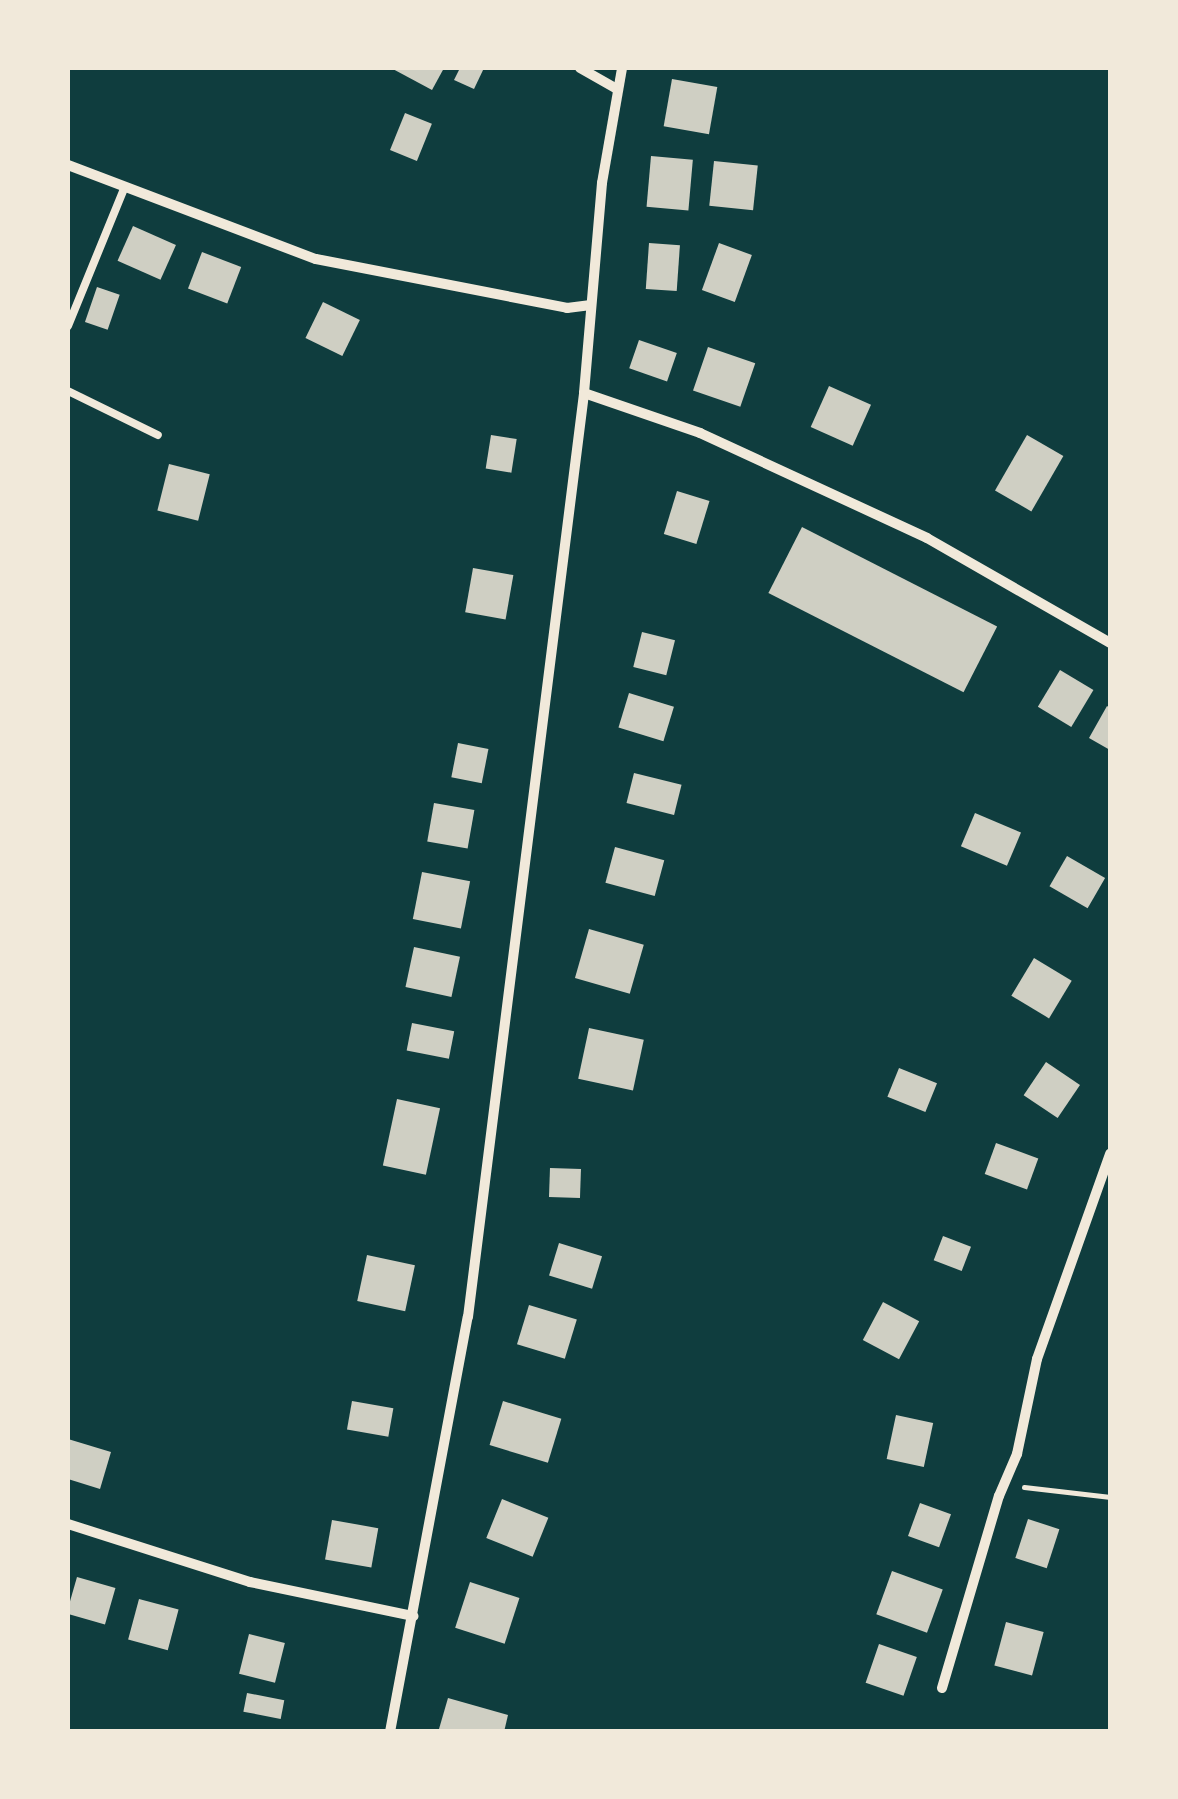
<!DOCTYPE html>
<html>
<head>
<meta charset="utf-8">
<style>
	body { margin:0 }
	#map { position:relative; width:1178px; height:1799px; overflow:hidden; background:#0f3d3e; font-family:"Sofia Sans Condensed",sans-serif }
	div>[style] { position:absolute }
	.building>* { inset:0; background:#cfcfc3; transform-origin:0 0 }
	.path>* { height:5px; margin:-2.5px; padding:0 2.5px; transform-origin:2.5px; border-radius:2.5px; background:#f1e9da }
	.service>* { height:8px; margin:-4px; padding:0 4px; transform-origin:4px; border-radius:4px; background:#f1e9da }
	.minor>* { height:10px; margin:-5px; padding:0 5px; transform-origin:5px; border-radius:5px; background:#f1e9da }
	span { translate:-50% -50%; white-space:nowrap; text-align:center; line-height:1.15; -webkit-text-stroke:8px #f1e9da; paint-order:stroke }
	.frame { position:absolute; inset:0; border:70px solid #f1e9da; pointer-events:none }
</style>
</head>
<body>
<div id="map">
	<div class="building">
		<i style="clip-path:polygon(391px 68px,444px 68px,432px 90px)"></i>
		<i style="clip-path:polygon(460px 68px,484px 68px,474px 89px,454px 80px)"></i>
		<i style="left:672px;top:79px;width:46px;height:48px;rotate:10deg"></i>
		<i style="left:405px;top:113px;width:29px;height:40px;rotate:22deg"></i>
		<i style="left:651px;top:156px;width:42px;height:51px;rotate:5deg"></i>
		<i style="left:714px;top:161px;width:44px;height:45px;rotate:6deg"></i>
		<i style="left:133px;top:226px;width:47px;height:38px;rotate:24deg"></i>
		<i style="left:649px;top:243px;width:31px;height:46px;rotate:4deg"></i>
		<i style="left:719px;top:243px;width:35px;height:50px;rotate:20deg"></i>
		<i style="left:202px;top:252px;width:42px;height:39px;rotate:21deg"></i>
		<i style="left:97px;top:287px;width:24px;height:37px;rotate:19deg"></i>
		<i style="left:323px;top:302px;width:41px;height:40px;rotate:26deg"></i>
		<i style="left:639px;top:340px;width:40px;height:30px;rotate:19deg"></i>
		<i style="left:708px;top:347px;width:50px;height:46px;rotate:19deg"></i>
		<i style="left:829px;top:386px;width:46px;height:45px;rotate:24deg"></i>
		<i style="left:491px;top:435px;width:26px;height:34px;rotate:9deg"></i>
		<i style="left:1027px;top:435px;width:42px;height:64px;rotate:30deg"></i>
		<i style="left:169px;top:464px;width:42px;height:48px;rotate:14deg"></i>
		<i style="left:677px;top:491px;width:34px;height:45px;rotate:17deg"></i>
		<i style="left:802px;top:527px;width:219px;height:74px;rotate:27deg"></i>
		<i style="left:473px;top:568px;width:41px;height:45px;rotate:10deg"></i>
		<i style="left:642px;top:632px;width:34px;height:36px;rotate:14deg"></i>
		<i style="left:1060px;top:670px;width:39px;height:43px;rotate:31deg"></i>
		<i style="left:629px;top:693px;width:47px;height:36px;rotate:17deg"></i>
		<i style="clip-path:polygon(1107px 706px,1110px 708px,1110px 750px,1089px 738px)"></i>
		<i style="left:458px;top:743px;width:31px;height:35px;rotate:11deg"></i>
		<i style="left:634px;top:773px;width:49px;height:31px;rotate:14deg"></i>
		<i style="left:434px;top:803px;width:41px;height:39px;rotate:10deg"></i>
		<i style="left:975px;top:813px;width:50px;height:36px;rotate:23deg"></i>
		<i style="left:615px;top:847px;width:51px;height:37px;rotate:15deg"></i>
		<i style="left:1067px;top:856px;width:44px;height:35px;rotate:30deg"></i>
		<i style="left:422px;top:872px;width:49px;height:48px;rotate:11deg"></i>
		<i style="left:589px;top:929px;width:57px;height:51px;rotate:16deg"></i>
		<i style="left:414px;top:947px;width:47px;height:41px;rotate:12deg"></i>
		<i style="left:1034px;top:958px;width:44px;height:44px;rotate:31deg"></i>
		<i style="left:412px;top:1023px;width:43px;height:28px;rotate:11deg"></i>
		<i style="left:589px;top:1028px;width:56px;height:52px;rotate:12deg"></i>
		<i style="left:1046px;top:1062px;width:41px;height:40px;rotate:34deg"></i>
		<i style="left:899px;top:1068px;width:41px;height:31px;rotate:22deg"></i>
		<i style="left:397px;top:1099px;width:44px;height:68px;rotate:12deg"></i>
		<i style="left:996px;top:1143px;width:45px;height:33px;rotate:20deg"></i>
		<i style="left:550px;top:1168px;width:31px;height:29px;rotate:2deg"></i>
		<i style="left:943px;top:1236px;width:30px;height:26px;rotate:21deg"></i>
		<i style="left:559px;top:1243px;width:45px;height:34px;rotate:17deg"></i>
		<i style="left:367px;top:1255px;width:49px;height:47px;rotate:12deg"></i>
		<i style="left:883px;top:1302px;width:41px;height:43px;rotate:28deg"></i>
		<i style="left:529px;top:1305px;width:50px;height:41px;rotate:17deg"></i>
		<i style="left:352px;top:1401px;width:42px;height:29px;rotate:10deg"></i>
		<i style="left:503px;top:1401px;width:61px;height:46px;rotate:17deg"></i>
		<i style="left:896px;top:1415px;width:38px;height:45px;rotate:12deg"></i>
		<i style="clip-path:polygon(68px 1439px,111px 1452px,100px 1489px,68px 1479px)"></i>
		<i style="left:502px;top:1499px;width:50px;height:42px;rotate:22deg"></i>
		<i style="left:920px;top:1503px;width:33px;height:35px;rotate:20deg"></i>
		<i style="left:1028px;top:1519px;width:33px;height:41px;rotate:18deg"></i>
		<i style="left:332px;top:1520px;width:47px;height:40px;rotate:10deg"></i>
		<i style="left:892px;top:1571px;width:54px;height:46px;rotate:20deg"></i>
		<i style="left:77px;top:1577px;width:40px;height:38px;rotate:16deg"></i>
		<i style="left:470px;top:1582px;width:52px;height:48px;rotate:18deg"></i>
		<i style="left:139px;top:1599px;width:41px;height:42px;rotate:15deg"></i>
		<i style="left:1006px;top:1622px;width:39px;height:45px;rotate:15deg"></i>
		<i style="left:249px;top:1634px;width:37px;height:41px;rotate:14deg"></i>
		<i style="left:879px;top:1644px;width:40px;height:41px;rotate:19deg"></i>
		<i style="left:247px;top:1693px;width:38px;height:19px;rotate:11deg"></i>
		<i style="clip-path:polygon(448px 1698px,508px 1715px,504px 1732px,439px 1729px)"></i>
	</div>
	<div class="path">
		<i style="left:1024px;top:1487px;width:87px;rotate:6.6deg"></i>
	</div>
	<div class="service">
		<i style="left:68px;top:326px;width:148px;rotate:-67.8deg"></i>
		<i style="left:68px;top:391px;width:100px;rotate:26.1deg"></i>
	</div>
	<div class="minor">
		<i style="left:580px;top:68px;width:43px;rotate:29.6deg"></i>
		<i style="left:68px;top:165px;width:265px;rotate:20.8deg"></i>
		<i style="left:316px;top:259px;width:256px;rotate:11deg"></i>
		<i style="left:567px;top:308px;width:24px;rotate:-7deg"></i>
		<i style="left:584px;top:393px;width:123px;rotate:19deg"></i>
		<i style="left:700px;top:433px;width:250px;rotate:24.8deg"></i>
		<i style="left:927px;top:538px;width:211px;rotate:29.8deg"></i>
		<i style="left:68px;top:1524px;width:191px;rotate:17.7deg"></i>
		<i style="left:250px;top:1582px;width:167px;rotate:11.8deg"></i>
		<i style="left:942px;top:1688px;width:200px;rotate:-73.5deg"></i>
		<i style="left:999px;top:1496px;width:46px;rotate:-66.8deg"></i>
		<i style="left:1017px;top:1454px;width:97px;rotate:-78.1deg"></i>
		<i style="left:1037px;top:1359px;width:218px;rotate:-70.4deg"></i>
		<i style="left:390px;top:1732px;width:422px;rotate:-79.4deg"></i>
		<i style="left:468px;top:1317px;width:931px;rotate:-82.84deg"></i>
		<i style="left:584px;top:393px;width:211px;rotate:-85.1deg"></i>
		<i style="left:602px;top:183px;width:117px;rotate:-80.1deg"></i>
	</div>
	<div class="frame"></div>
</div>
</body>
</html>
